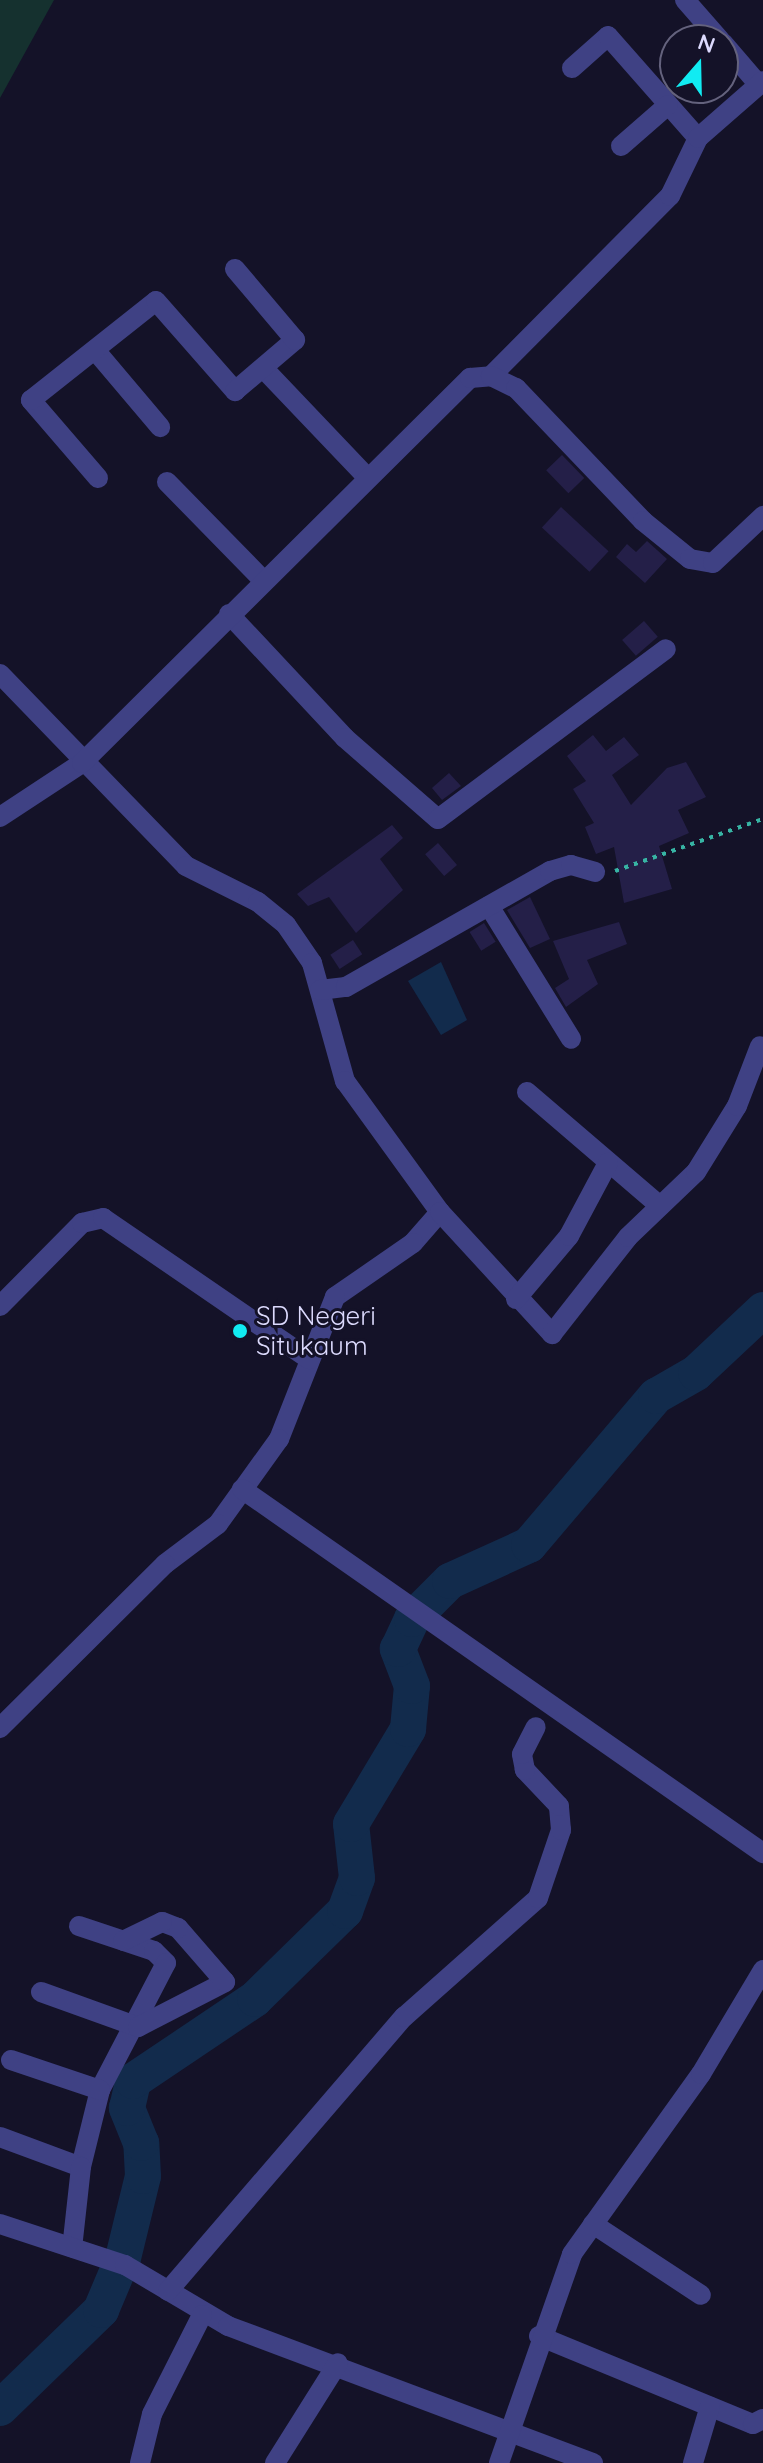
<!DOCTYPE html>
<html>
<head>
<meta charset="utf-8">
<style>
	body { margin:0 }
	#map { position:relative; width:763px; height:2463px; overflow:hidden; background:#141228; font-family:Quicksand,sans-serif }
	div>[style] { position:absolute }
	.green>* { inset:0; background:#15312f }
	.water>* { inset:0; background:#122b4c }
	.river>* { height:36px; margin:-18px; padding:0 18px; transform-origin:18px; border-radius:18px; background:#122b4c }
	.building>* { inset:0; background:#241f48; transform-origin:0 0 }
	.path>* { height:4px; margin-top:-2px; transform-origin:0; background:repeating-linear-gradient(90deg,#37b4a4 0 4px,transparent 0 10px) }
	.minor>* { height:20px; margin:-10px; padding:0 10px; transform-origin:10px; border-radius:10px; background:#3f4184 }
	.tertiary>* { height:20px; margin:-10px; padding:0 10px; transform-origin:10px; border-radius:10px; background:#3f4184 }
	.dots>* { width:22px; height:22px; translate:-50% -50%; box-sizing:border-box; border:4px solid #141228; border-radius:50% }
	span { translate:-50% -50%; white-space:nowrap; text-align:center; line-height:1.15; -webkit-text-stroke:6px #141228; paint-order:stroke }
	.poi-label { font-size:26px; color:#dcdafd }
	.left { translate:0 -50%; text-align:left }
	.north { position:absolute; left:659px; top:24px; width:80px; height:80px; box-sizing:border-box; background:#141228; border:2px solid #64627d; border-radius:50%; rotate:20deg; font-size:22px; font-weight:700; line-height:32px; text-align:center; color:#dcdafd }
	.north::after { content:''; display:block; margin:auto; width:28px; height:36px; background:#11ebf2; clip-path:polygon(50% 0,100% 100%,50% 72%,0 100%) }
</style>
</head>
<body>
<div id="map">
	<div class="green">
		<i style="clip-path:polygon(0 0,54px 0,0 98px)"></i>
	</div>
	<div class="water">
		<i style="clip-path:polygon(441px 962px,467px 1020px,441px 1035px,408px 981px)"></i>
	</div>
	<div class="river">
		<i style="left:0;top:2408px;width:141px;rotate:-44.1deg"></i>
		<i style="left:101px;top:2310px;width:56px;rotate:-67.1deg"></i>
		<i style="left:123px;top:2258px;width:84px;rotate:-76.3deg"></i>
		<i style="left:143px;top:2176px;width:33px;rotate:-93deg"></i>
		<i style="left:141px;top:2143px;width:38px;rotate:-112deg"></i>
		<i style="left:127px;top:2108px;width:28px;rotate:-77deg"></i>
		<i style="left:133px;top:2081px;width:147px;rotate:-33.9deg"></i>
		<i style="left:255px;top:1999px;width:126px;rotate:-44.4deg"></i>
		<i style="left:345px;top:1911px;width:35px;rotate:-70deg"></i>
		<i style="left:357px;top:1878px;width:54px;rotate:-96.3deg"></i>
		<i style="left:351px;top:1824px;width:111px;rotate:-59deg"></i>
		<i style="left:408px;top:1729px;width:43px;rotate:-84.7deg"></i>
		<i style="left:412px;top:1686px;width:40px;rotate:-111deg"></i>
		<i style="left:398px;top:1649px;width:33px;rotate:-65deg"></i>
		<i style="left:412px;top:1619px;width:54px;rotate:-45deg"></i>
		<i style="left:450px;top:1581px;width:87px;rotate:-24.5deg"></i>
		<i style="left:529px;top:1545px;width:196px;rotate:-49.6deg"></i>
		<i style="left:656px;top:1396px;width:46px;rotate:-29.9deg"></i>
		<i style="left:696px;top:1373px;width:92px;rotate:-43.2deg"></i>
	</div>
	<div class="building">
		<i style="left:562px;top:455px;width:32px;height:22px;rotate:46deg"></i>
		<i style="left:561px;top:507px;width:65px;height:28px;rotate:43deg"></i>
		<i style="clip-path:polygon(647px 541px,667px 559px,645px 583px,616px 557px,627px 544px,636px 552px)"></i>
		<i style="left:644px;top:621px;width:21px;height:29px;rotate:49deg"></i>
		<i style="clip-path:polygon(593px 735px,606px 751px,624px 737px,639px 755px,612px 775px,631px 805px,667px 768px,686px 762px,706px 797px,678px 810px,689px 833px,659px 846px,672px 889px,624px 903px,614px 847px,596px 854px,585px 827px,594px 823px,573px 789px,586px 781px,567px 756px)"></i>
		<i style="clip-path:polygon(449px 773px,461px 786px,442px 800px,432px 788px)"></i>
		<i style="clip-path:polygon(392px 825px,403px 838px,380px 859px,403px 890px,356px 933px,329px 897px,308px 906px,297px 894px)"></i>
		<i style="left:438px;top:843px;width:29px;height:17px;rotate:49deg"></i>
		<i style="clip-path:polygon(530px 897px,550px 939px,530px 948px,507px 910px)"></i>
		<i style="clip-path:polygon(619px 922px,627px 944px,587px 960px,598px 984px,566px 1007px,555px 988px,569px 979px,553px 941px)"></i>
		<i style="left:484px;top:923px;width:22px;height:17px;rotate:58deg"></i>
		<i style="left:353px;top:940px;width:17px;height:27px;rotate:57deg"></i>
	</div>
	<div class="path">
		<i style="left:615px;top:871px;width:157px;rotate:-19.4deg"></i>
	</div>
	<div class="minor">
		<i style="left:685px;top:0;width:53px;rotate:48.8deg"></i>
		<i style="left:723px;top:43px;width:55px;rotate:49.4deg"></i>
		<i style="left:572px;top:68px;width:48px;rotate:-41.6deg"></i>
		<i style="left:608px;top:36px;width:136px;rotate:48.6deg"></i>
		<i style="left:621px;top:146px;width:62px;rotate:-41.1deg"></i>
		<i style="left:95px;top:350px;width:101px;rotate:49.8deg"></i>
		<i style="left:264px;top:369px;width:149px;rotate:46.4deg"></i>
		<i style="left:491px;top:376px;width:254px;rotate:-45.2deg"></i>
		<i style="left:670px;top:196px;width:64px;rotate:-64.2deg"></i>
		<i style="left:698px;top:138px;width:86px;rotate:-41.2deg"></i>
		<i style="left:98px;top:478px;width:103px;rotate:-130.7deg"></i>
		<i style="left:31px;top:400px;width:159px;rotate:-38.4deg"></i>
		<i style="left:156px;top:301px;width:120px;rotate:48.7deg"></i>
		<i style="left:235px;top:391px;width:79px;rotate:-40.4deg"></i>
		<i style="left:295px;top:340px;width:93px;rotate:-130.2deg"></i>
		<i style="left:167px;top:482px;width:137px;rotate:45.6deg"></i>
		<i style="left:229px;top:614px;width:170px;rotate:46.9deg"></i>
		<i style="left:345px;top:738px;width:123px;rotate:41.1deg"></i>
		<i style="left:438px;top:819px;width:284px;rotate:-36.7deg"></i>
		<i style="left:0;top:674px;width:267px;rotate:45.9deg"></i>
		<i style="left:186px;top:866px;width:80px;rotate:26.6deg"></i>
		<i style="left:258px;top:902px;width:36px;rotate:39deg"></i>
		<i style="left:286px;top:925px;width:46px;rotate:55.6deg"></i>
		<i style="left:312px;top:963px;width:123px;rotate:74.4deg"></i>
		<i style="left:345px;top:1081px;width:162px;rotate:54.1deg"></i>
		<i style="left:440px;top:1212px;width:41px;rotate:131.1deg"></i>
		<i style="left:413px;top:1243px;width:95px;rotate:145.3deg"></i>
		<i style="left:335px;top:1297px;width:153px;rotate:111.5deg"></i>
		<i style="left:279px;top:1439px;width:105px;rotate:125.7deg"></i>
		<i style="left:218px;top:1524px;width:66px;rotate:143deg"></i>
		<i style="left:165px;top:1564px;width:233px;rotate:135.2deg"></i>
		<i style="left:489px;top:906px;width:156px;rotate:58.3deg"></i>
		<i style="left:320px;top:990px;width:26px;rotate:-7deg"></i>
		<i style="left:346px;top:987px;width:235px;rotate:-29.6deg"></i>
		<i style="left:550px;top:871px;width:22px;rotate:-16deg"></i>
		<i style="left:571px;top:865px;width:25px;rotate:16deg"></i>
		<i style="left:527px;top:1092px;width:175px;rotate:40.6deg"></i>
		<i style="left:440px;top:1212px;width:166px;rotate:47.4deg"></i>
		<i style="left:552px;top:1334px;width:123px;rotate:-51.9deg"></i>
		<i style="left:628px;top:1237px;width:94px;rotate:-43.7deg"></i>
		<i style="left:696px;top:1172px;width:78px;rotate:-58.2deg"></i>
		<i style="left:737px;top:1106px;width:64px;rotate:-69deg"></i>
		<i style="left:516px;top:1299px;width:82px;rotate:-49.9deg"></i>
		<i style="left:569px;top:1236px;width:83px;rotate:-61.9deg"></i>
		<i style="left:0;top:1306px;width:117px;rotate:-45.3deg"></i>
		<i style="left:82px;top:1223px;width:22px;rotate:-13deg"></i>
		<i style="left:103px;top:1218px;width:250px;rotate:34.4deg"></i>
		<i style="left:242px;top:1489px;width:636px;rotate:34.94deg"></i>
		<i style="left:79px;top:1926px;width:79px;rotate:18.4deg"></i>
		<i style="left:154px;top:1951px;width:17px;rotate:45deg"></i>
		<i style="left:166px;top:1963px;width:143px;rotate:117.5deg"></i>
		<i style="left:100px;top:2090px;width:79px;rotate:103.9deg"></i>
		<i style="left:41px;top:1992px;width:103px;rotate:19.8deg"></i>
		<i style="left:138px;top:2027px;width:98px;rotate:-27.3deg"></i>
		<i style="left:225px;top:1982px;width:72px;rotate:-131deg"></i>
		<i style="left:178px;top:1928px;width:17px;rotate:-159deg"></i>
		<i style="left:162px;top:1922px;width:43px;rotate:154deg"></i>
		<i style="left:11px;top:2060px;width:94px;rotate:18.6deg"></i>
		<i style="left:0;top:2137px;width:86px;rotate:20.3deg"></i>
		<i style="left:81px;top:2167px;width:81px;rotate:96.3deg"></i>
		<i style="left:0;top:2224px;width:132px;rotate:18.2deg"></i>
		<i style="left:125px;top:2265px;width:120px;rotate:30.6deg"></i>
		<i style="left:228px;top:2326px;width:390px;rotate:20.6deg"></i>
		<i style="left:593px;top:2224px;width:129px;rotate:33.3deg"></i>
		<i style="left:168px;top:2291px;width:362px;rotate:-49.3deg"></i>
		<i style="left:404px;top:2017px;width:179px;rotate:-41.6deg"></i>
		<i style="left:538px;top:1898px;width:72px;rotate:-71.3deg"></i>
		<i style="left:561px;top:1830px;width:24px;rotate:-95deg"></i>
		<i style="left:559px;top:1806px;width:50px;rotate:-133.4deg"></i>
		<i style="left:525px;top:1770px;width:16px;rotate:-101deg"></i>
		<i style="left:522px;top:1754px;width:30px;rotate:-63deg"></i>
		<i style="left:539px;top:2336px;width:231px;rotate:22.4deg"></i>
		<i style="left:753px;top:2424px;width:11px;rotate:-27deg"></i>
		<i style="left:140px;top:2463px;width:50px;rotate:-76.2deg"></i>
		<i style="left:152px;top:2414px;width:111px;rotate:-63.2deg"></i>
		<i style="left:275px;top:2463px;width:118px;rotate:-57.8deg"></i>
		<i style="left:693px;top:2463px;width:59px;rotate:-73.4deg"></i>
	</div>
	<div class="tertiary">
		<i style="left:0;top:817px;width:98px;rotate:-33.4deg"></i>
		<i style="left:82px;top:763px;width:547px;rotate:-44.78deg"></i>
		<i style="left:470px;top:378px;width:21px;rotate:-5deg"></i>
		<i style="left:491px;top:376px;width:28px;rotate:26deg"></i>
		<i style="left:516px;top:388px;width:184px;rotate:46.3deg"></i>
		<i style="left:643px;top:521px;width:60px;rotate:39deg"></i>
		<i style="left:690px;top:559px;width:23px;rotate:10deg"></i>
		<i style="left:713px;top:563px;width:69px;rotate:-43.2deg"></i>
		<i style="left:499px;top:2463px;width:221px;rotate:-70.7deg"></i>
		<i style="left:572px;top:2254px;width:221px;rotate:-54.4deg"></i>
		<i style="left:701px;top:2074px;width:121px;rotate:-59.2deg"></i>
	</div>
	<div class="dots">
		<i style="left:240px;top:1331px;background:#11ebf2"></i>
	</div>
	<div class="poi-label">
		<span class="left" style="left:256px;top:1331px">SD Negeri<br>Situkaum</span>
	</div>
	<div class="north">N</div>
</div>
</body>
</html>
